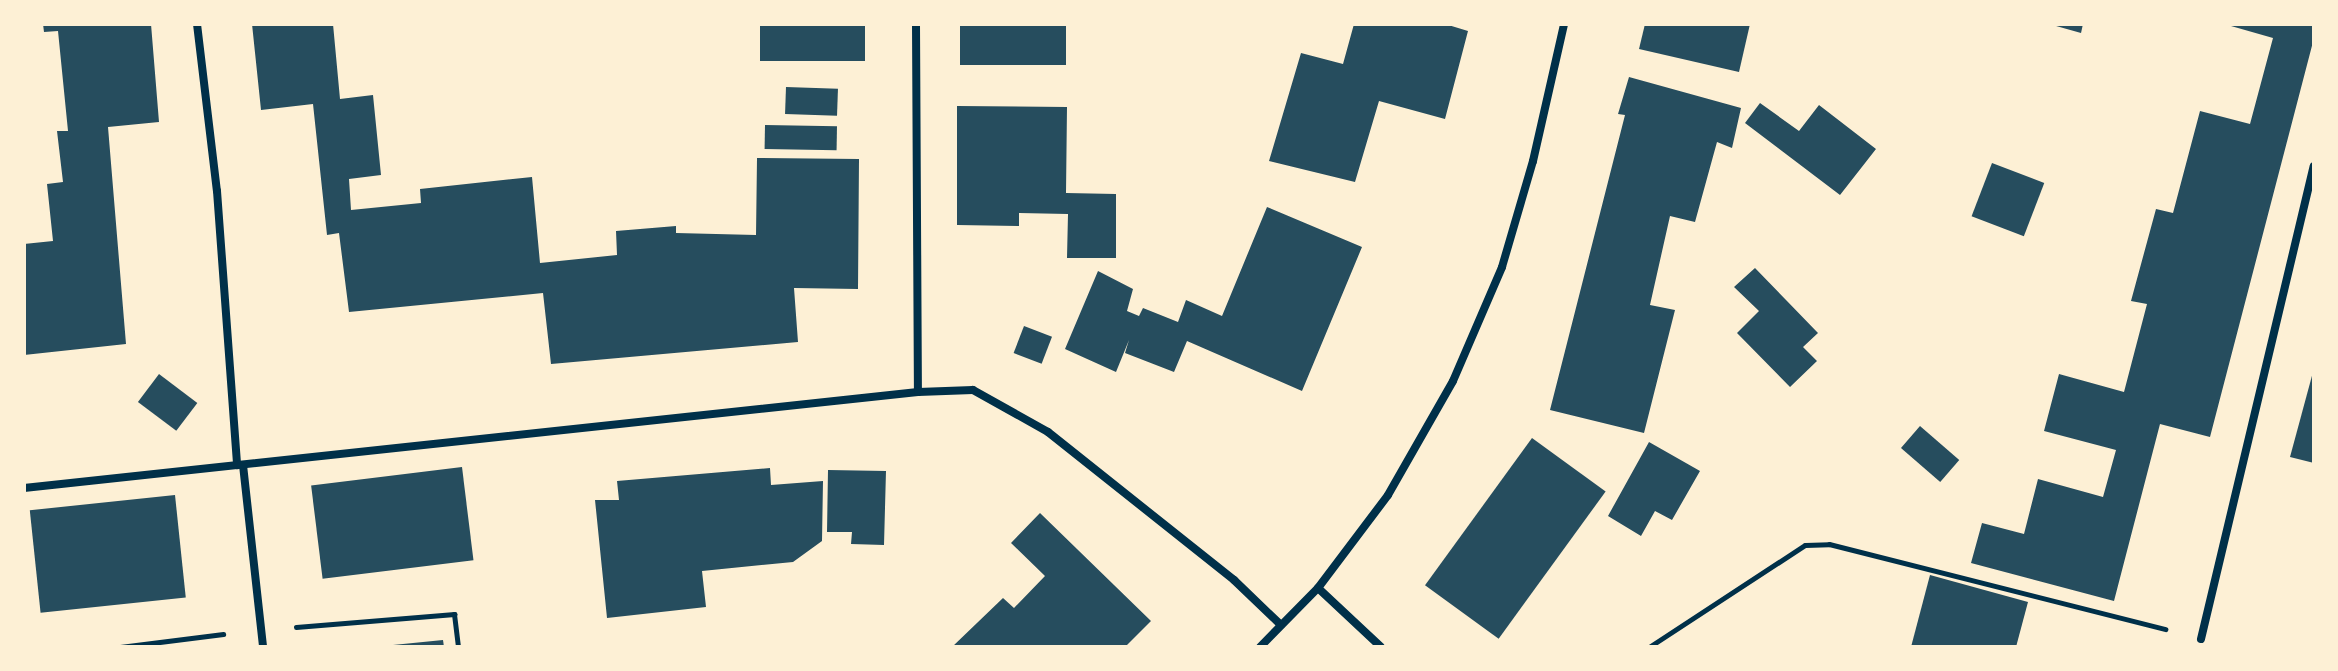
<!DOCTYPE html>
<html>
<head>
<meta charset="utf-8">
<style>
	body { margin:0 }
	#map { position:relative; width:2338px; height:671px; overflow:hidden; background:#fdf0d5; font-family:Poppins,sans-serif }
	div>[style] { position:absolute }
	.building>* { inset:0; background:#264d5e; transform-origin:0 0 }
	.path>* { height:5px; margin:-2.5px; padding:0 2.5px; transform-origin:2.5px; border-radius:2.5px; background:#003049 }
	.minor>* { height:8px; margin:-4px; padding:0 4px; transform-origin:4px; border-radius:4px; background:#003049 }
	span { translate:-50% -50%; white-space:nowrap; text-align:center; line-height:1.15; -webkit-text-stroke:7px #fdf0d5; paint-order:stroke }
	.frame { position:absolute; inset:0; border:26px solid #fdf0d5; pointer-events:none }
</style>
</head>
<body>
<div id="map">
	<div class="building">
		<i style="clip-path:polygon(43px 24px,151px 24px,159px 122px,108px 127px,126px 344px,24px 355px,24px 244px,53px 241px,47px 184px,63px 182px,57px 131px,68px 131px,58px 31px,44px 32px)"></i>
		<i style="clip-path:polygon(252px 24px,333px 24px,340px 99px,373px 95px,381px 175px,349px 179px,351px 210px,421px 203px,420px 189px,532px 177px,540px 263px,617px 255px,616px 231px,676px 226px,676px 233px,756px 235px,757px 158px,859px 159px,858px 289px,794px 288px,798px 342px,551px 364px,543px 293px,349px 312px,339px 233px,327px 235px,313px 104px,261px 110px)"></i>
		<i style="left:760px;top:24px;width:105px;height:37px"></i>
		<i style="left:960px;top:24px;width:106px;height:41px"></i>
		<i style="clip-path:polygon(1354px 24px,1445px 24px,1468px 31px,1445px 119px,1379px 101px,1355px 182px,1269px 161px,1301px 53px,1343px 64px)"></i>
		<i style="clip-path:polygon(1645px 24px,1750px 24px,1739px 72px,1639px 49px)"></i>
		<i style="clip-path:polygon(2049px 24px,2083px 24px,2081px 33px)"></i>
		<i style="clip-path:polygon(2224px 24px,2314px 24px,2314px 38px,2210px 437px,2160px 424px,2114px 601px,1971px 563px,1982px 523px,2024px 534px,2038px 479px,2103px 497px,2116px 450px,2044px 431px,2059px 374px,2124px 392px,2147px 304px,2131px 301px,2156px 209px,2173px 213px,2200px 111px,2250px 124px,2273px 38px)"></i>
		<i style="clip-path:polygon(1629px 77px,1741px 108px,1732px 148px,1717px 142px,1695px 222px,1670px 216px,1650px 305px,1675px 310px,1644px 433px,1550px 410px,1625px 115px,1618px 114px)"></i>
		<i style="left:786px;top:87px;width:52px;height:27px;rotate:2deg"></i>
		<i style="clip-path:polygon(1760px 103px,1799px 131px,1819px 105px,1876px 149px,1840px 195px,1745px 123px)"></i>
		<i style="clip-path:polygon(957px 106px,1067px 107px,1066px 193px,1116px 194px,1116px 258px,1067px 258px,1068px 214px,1019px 213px,1019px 226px,957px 225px)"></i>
		<i style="left:765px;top:125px;width:72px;height:24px;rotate:1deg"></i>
		<i style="left:1992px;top:163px;width:56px;height:57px;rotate:21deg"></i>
		<i style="clip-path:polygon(1267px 207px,1362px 247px,1302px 391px,1187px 341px,1174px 372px,1125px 353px,1129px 340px,1116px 372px,1065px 349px,1098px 271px,1133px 289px,1127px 311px,1139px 316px,1143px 308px,1178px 322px,1186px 300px,1222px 316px)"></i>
		<i style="clip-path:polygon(1755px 268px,1818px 333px,1803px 347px,1817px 361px,1790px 387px,1737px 333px,1759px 311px,1734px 287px)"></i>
		<i style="left:1024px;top:326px;width:30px;height:29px;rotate:21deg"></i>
		<i style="clip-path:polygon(2313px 372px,2314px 372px,2314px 463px,2290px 457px)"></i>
		<i style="left:159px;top:374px;width:48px;height:35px;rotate:37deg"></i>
		<i style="left:1920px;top:426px;width:52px;height:29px;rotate:41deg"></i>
		<i style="left:1532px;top:438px;width:91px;height:182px;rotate:36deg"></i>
		<i style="clip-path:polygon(1649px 442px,1700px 471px,1672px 520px,1655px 511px,1641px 536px,1608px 516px)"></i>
		<i style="left:462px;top:467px;width:94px;height:152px;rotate:83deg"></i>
		<i style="clip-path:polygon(770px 468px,771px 485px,823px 481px,822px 541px,793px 562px,702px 571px,706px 607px,607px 618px,595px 500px,619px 500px,617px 481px)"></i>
		<i style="clip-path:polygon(828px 470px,886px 471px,884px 545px,851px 544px,852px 532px,827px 532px)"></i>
		<i style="left:175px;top:495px;width:103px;height:146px;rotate:84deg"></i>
		<i style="clip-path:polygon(1040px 513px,1151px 621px,1125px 647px,952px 647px,1003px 598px,1014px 608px,1045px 576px,1011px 543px)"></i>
		<i style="clip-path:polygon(1930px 575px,2028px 602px,2016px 647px,1911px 647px)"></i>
		<i style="clip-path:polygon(443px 640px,444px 647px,393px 647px,393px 645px)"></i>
	</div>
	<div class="path">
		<i style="left:296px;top:627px;width:159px;rotate:-4.7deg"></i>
		<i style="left:454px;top:614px;width:33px;rotate:83deg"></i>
		<i style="left:120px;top:647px;width:104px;rotate:-7.2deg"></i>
		<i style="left:1649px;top:647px;width:186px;rotate:-33.2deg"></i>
		<i style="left:1805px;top:545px;width:24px;rotate:-2deg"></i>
		<i style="left:1829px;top:544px;width:347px;rotate:14.2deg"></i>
	</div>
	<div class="minor">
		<i style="left:197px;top:24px;width:168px;rotate:83.2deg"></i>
		<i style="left:217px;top:191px;width:275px;rotate:85.8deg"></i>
		<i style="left:916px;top:24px;width:368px;rotate:89.7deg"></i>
		<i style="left:243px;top:465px;width:183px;rotate:83.7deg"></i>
		<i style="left:24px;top:488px;width:899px;rotate:-6.13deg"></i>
		<i style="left:918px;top:392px;width:55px;rotate:-2.1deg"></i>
		<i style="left:973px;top:390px;width:86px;rotate:29.2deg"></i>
		<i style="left:1048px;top:432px;width:238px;rotate:38.5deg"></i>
		<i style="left:1234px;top:580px;width:65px;rotate:43.8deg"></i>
		<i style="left:1318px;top:588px;width:86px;rotate:43.1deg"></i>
		<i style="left:2201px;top:639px;width:486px;rotate:-76.6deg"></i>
		<i style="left:1260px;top:647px;width:83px;rotate:-45.5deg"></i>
		<i style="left:1318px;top:588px;width:116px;rotate:-53deg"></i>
		<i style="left:1388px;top:495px;width:131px;rotate:-60.3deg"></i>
		<i style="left:1453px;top:381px;width:124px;rotate:-66.7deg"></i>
		<i style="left:1502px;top:267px;width:110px;rotate:-73.7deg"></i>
		<i style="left:1533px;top:161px;width:140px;rotate:-77.2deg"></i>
	</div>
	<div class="frame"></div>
</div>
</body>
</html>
